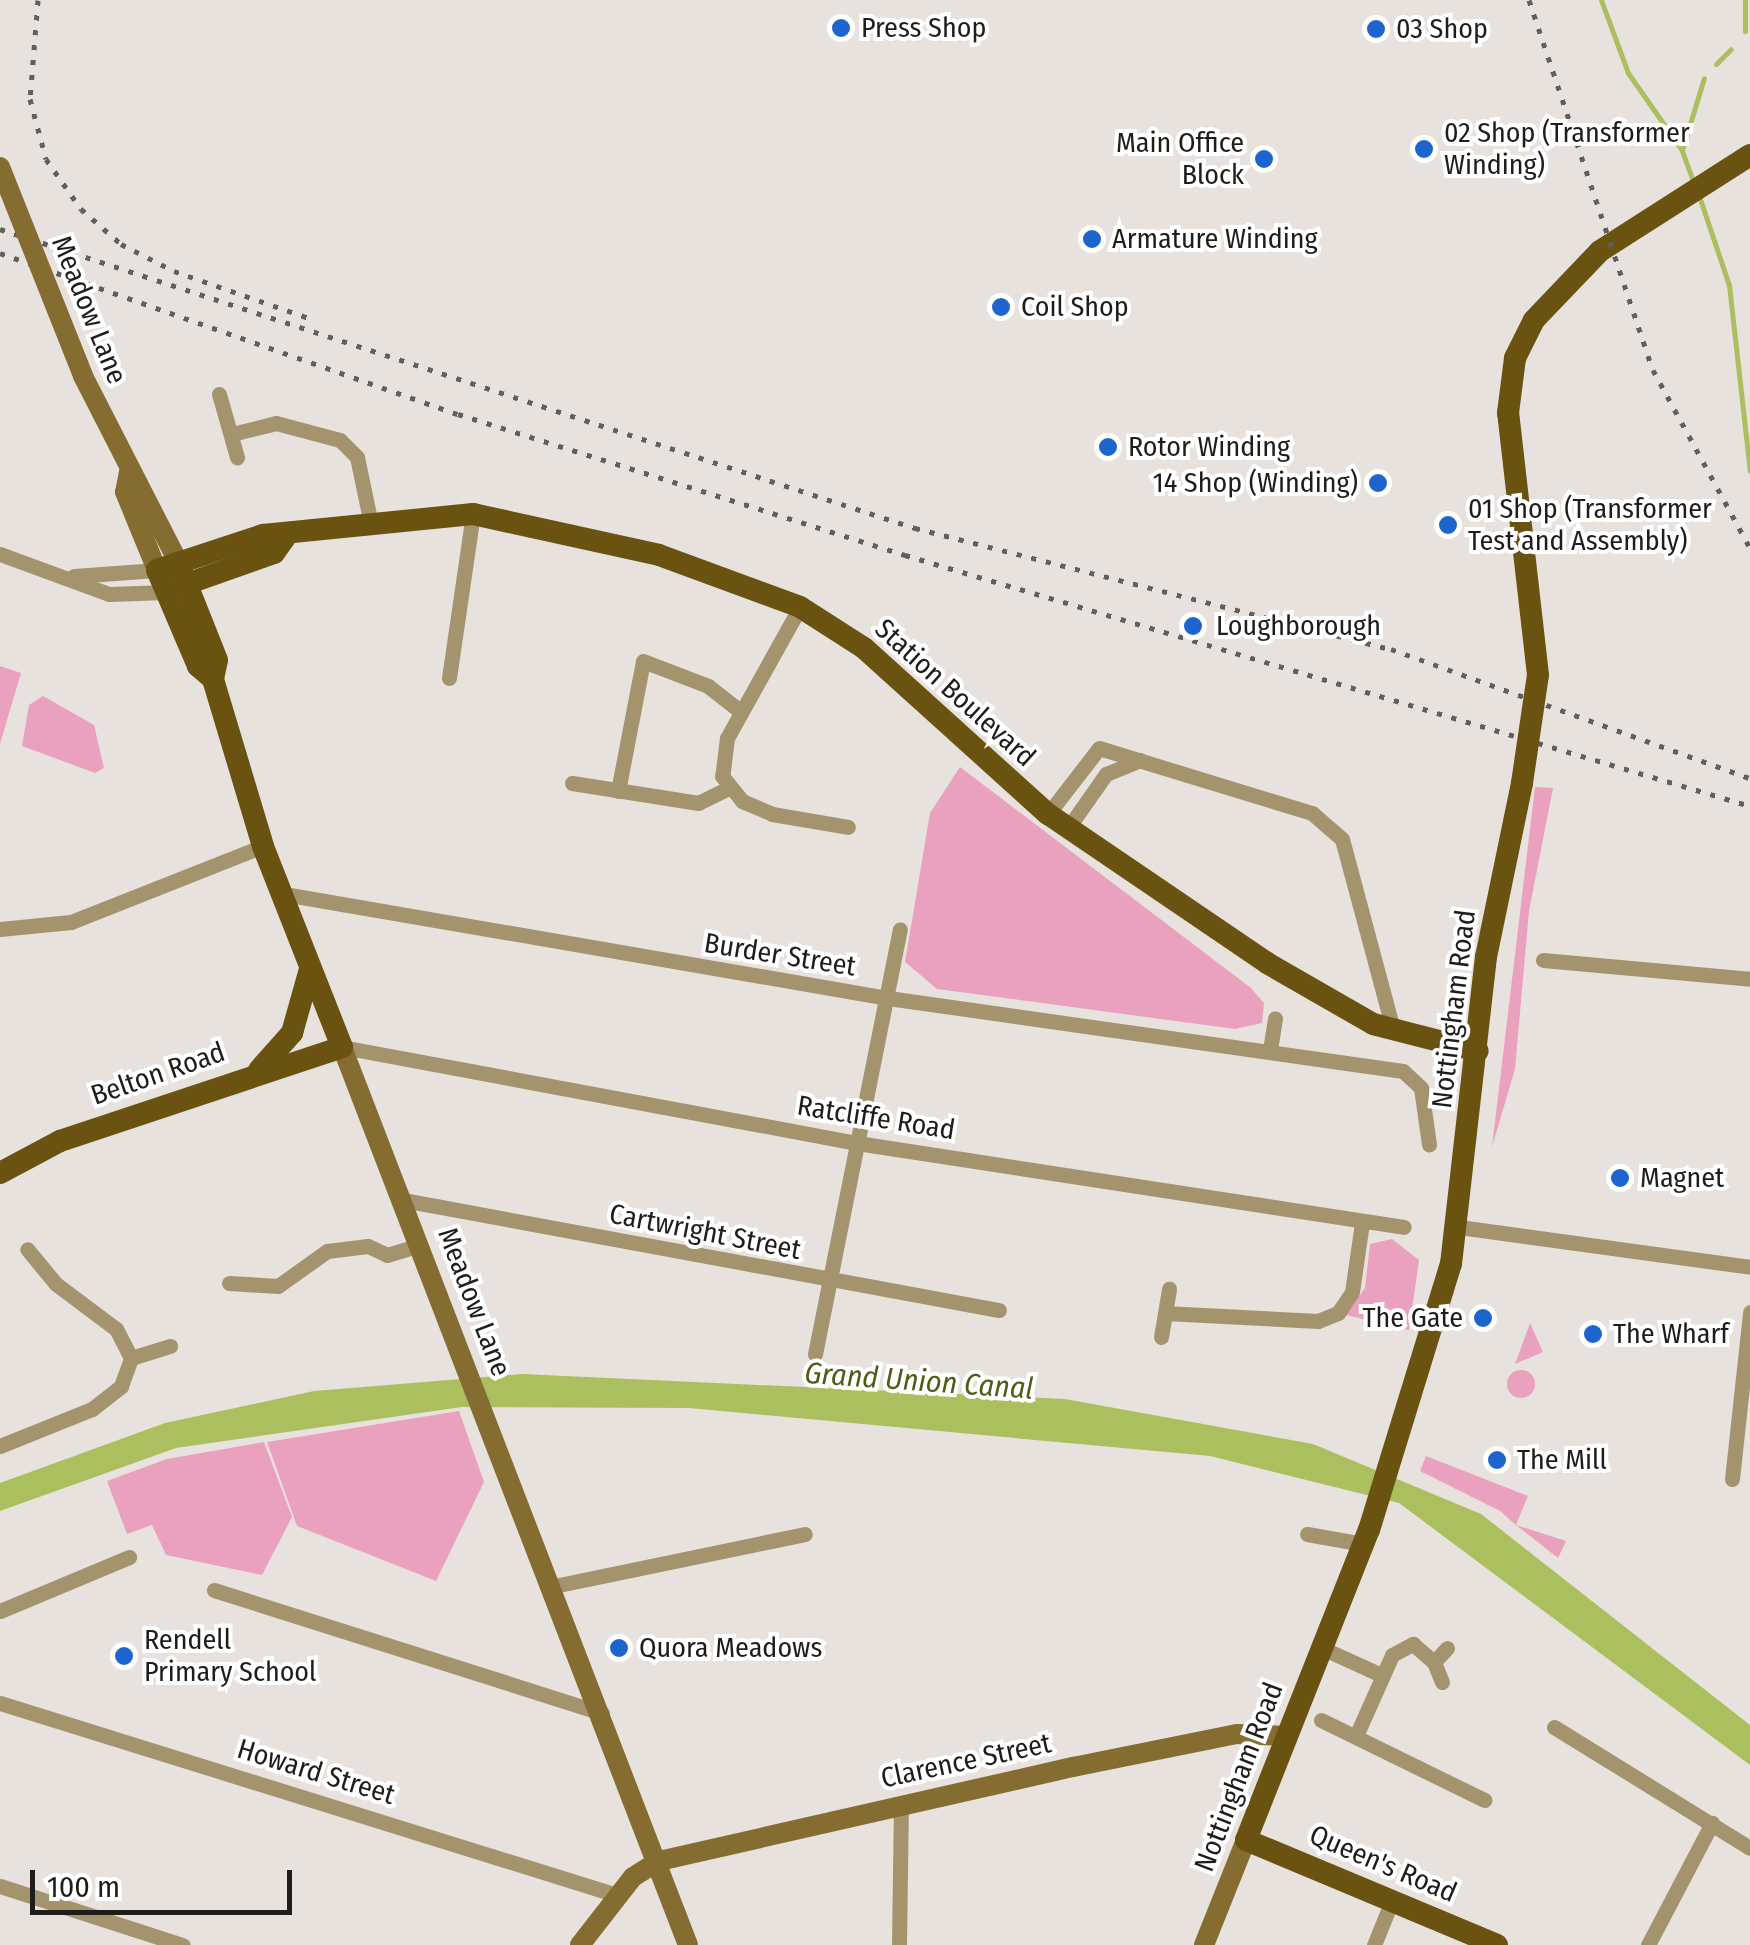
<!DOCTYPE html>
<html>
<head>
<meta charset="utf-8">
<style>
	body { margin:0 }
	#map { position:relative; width:1750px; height:1945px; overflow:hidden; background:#e8e2de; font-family:"Fira Sans Condensed",sans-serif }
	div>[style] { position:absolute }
	.green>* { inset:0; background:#eaa1be }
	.round { border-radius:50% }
	.water>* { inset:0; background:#acbf5f }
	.stream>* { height:5px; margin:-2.5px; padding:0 2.5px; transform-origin:2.5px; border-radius:2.5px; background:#acbf5f }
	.street>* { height:15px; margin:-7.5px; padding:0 7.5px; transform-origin:7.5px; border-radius:7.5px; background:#a4946e }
	.secondary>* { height:20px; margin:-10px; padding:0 10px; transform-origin:10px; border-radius:10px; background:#856d31 }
	.primary>* { height:22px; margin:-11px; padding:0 11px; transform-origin:11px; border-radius:11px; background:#6a5311 }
	.rail>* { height:5px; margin-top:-2.5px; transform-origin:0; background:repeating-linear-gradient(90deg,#615e5c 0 5px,transparent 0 15px) }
	.secondary-bridge>* { height:20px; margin:-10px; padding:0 10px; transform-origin:10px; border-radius:10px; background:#856d31 }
	.primary-bridge>* { height:22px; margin:-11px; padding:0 11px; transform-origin:11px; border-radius:11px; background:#6a5311 }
	.dots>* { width:28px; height:28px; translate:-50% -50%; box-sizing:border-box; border:5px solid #fff; border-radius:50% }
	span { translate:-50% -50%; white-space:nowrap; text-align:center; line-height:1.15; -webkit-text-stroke:8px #fff; paint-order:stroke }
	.poi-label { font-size:28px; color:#1f1d1c }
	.left { translate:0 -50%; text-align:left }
	.right { translate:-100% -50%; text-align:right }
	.street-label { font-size:28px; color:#1f1d1c }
	.water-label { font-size:30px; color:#4f5b16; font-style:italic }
	.scale { position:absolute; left:30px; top:1870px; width:262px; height:45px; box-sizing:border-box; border:5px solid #1f1d1c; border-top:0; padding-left:12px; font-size:30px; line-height:35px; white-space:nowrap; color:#1f1d1c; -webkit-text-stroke:8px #fff; paint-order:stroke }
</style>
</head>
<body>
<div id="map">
	<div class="green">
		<i style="clip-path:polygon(0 666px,21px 673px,0 744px)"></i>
		<i style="clip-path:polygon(43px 696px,94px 725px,104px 768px,95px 773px,22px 746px,29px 705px)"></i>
		<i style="clip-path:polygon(960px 767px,1251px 988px,1264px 1003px,1262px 1023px,1235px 1029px,937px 989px,905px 962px,930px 813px)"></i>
		<i style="clip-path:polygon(1535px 787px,1553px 788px,1529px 911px,1515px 1069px,1492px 1147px)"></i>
		<i style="clip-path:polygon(1392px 1239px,1419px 1260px,1409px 1330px,1346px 1315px,1365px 1288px,1370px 1244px)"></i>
		<i style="clip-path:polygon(1530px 1323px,1543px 1352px,1515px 1364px)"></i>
		<i class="round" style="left:1507px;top:1370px;width:28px;height:28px"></i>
		<i style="clip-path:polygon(459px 1411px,484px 1482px,436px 1581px,297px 1526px,267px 1442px)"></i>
		<i style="clip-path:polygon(264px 1442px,292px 1517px,262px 1575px,166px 1555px,152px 1525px,127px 1534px,107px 1481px,167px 1459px)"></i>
		<i style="clip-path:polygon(1426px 1456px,1528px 1496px,1516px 1525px,1566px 1541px,1558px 1558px,1516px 1525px,1500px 1511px,1420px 1471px)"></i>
	</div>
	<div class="water">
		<i style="clip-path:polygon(522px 1374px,1065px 1399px,1313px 1444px,1481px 1514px,1750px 1725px,1750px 1765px,1399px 1503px,1210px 1456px,689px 1408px,462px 1407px,176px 1448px,0 1511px,0 1483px,165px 1423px,314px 1391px)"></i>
	</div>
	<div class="stream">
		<i style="left:1601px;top:0;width:78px;rotate:69.7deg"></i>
		<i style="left:1628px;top:73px;width:94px;rotate:55deg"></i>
		<i style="left:1745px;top:31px;width:31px;rotate:-90deg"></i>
		<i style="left:1716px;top:64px;width:21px;rotate:-45deg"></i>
		<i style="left:1693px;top:181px;width:33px;rotate:-110deg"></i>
		<i style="left:1682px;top:150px;width:75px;rotate:-73deg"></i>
		<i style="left:1699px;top:196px;width:94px;rotate:71.4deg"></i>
		<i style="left:1729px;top:285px;width:187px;rotate:83.6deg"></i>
	</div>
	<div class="street">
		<i style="left:219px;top:394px;width:66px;rotate:74.1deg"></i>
		<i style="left:232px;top:434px;width:45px;rotate:-14deg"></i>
		<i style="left:276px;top:423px;width:66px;rotate:14.9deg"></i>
		<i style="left:340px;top:440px;width:24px;rotate:45deg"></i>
		<i style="left:357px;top:457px;width:63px;rotate:78.2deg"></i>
		<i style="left:0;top:554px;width:116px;rotate:20.2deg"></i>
		<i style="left:109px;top:594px;width:58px;rotate:-2deg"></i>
		<i style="left:74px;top:576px;width:83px;rotate:-4.1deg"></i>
		<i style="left:800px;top:607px;width:150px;rotate:119.1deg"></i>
		<i style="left:727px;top:738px;width:38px;rotate:97deg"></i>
		<i style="left:722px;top:776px;width:32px;rotate:51deg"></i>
		<i style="left:742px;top:801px;width:33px;rotate:23deg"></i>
		<i style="left:772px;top:814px;width:77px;rotate:9.7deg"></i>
		<i style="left:449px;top:678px;width:166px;rotate:-81.7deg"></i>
		<i style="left:572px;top:783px;width:128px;rotate:9deg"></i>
		<i style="left:698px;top:803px;width:32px;rotate:-26deg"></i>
		<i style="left:618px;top:791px;width:132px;rotate:-79.1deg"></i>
		<i style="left:643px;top:661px;width:70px;rotate:21deg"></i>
		<i style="left:708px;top:686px;width:41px;rotate:38deg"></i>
		<i style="left:1048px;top:814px;width:83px;rotate:-52.3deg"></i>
		<i style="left:1099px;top:748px;width:223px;rotate:17deg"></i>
		<i style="left:1312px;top:813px;width:40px;rotate:41deg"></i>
		<i style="left:1342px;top:839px;width:198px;rotate:75deg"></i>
		<i style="left:1068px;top:828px;width:66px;rotate:-54.9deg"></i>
		<i style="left:1106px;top:774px;width:37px;rotate:-22deg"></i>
		<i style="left:284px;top:894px;width:613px;rotate:9.77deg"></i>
		<i style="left:888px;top:998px;width:520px;rotate:8.07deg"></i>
		<i style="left:1403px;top:1071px;width:25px;rotate:43deg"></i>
		<i style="left:1421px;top:1088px;width:57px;rotate:81.9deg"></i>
		<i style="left:0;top:929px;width:71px;rotate:-5.6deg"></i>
		<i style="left:71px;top:922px;width:206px;rotate:-21.6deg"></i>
		<i style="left:1543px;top:960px;width:208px;rotate:5.2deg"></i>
		<i style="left:342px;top:1047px;width:524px;rotate:10.56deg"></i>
		<i style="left:857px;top:1143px;width:553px;rotate:8.73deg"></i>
		<i style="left:1270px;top:1050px;width:32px;rotate:-81deg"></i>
		<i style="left:403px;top:1200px;width:606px;rotate:10.46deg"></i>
		<i style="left:1459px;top:1227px;width:294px;rotate:7.8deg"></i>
		<i style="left:229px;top:1283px;width:49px;rotate:3.5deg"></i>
		<i style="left:278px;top:1286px;width:60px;rotate:-35.5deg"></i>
		<i style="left:327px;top:1251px;width:41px;rotate:-7deg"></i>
		<i style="left:368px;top:1246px;width:21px;rotate:25deg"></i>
		<i style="left:387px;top:1255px;width:34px;rotate:-17deg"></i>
		<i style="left:1165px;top:1313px;width:153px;rotate:3deg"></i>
		<i style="left:1318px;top:1321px;width:22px;rotate:-22deg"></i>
		<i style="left:1338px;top:1313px;width:25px;rotate:-56deg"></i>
		<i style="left:1352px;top:1292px;width:70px;rotate:-81.8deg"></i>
		<i style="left:1161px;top:1337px;width:49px;rotate:-80.5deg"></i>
		<i style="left:815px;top:1354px;width:433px;rotate:-78.7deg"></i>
		<i style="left:131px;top:1358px;width:41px;rotate:-17.1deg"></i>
		<i style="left:0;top:1446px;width:99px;rotate:-21.9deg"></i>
		<i style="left:92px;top:1409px;width:37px;rotate:-38deg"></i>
		<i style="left:121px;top:1386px;width:30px;rotate:-70deg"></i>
		<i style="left:131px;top:1358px;width:33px;rotate:-117deg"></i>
		<i style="left:116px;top:1329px;width:75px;rotate:-143.1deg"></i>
		<i style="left:56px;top:1284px;width:45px;rotate:-129.6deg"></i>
		<i style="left:1732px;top:1479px;width:168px;rotate:-83.8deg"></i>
		<i style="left:1307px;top:1534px;width:57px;rotate:10.1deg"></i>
		<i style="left:554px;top:1586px;width:256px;rotate:-11.7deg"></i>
		<i style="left:214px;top:1590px;width:407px;rotate:17.6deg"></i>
		<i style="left:0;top:1611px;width:140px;rotate:-22.7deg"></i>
		<i style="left:1322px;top:1648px;width:63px;rotate:24.5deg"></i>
		<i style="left:1442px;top:1682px;width:22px;rotate:-112deg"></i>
		<i style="left:1434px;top:1662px;width:19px;rotate:-47deg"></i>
		<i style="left:0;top:1703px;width:646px;rotate:17.29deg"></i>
		<i style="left:1321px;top:1720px;width:182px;rotate:26.1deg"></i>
		<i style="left:1554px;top:1727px;width:230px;rotate:31.7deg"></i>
		<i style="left:1356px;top:1736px;width:89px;rotate:-66deg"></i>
		<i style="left:1392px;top:1655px;width:24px;rotate:-28deg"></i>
		<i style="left:1413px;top:1644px;width:28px;rotate:41deg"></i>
		<i style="left:0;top:1886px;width:192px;rotate:17.9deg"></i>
		<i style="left:899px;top:1945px;width:142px;rotate:-89.2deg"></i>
		<i style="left:1374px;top:1945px;width:51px;rotate:-68deg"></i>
		<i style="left:1648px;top:1945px;width:138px;rotate:-62.3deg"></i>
	</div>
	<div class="secondary">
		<i style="left:83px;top:376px;width:209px;rotate:62.9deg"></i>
		<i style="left:129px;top:472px;width:20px;rotate:101deg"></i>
		<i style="left:125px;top:492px;width:84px;rotate:67.7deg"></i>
		<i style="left:342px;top:1047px;width:962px;rotate:68.93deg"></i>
		<i style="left:580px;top:1945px;width:86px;rotate:-52.1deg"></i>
		<i style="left:633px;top:1877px;width:31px;rotate:-32deg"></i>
		<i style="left:659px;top:1861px;width:425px;rotate:-12.8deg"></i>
		<i style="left:1073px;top:1767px;width:167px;rotate:-11.4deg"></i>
		<i style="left:1237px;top:1734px;width:50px;rotate:2.3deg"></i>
		<i style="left:1204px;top:1945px;width:113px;rotate:-68.2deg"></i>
	</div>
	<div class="primary">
		<i style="left:178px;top:587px;width:102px;rotate:-19.5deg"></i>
		<i style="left:274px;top:553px;width:19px;rotate:-54deg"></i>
		<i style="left:1538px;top:675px;width:264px;rotate:-96.5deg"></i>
		<i style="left:1508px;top:413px;width:55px;rotate:-82.7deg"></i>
		<i style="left:1515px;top:358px;width:42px;rotate:-63.4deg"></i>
		<i style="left:1534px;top:320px;width:95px;rotate:-46.3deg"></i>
		<i style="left:1600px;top:251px;width:178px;rotate:-32.6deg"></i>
		<i style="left:213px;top:679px;width:20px;rotate:-139deg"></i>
		<i style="left:198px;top:666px;width:104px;rotate:-113.1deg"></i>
		<i style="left:157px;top:570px;width:112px;rotate:-18.3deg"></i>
		<i style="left:263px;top:535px;width:211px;rotate:-5.7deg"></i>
		<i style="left:473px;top:514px;width:190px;rotate:12.4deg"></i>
		<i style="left:659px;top:555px;width:150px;rotate:20.2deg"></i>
		<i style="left:800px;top:607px;width:76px;rotate:32.6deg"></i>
		<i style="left:864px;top:648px;width:248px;rotate:42.1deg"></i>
		<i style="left:1048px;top:814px;width:265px;rotate:34.2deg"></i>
		<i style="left:1267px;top:963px;width:122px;rotate:29.9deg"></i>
		<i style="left:1373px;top:1024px;width:108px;rotate:14.4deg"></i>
		<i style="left:259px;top:1070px;width:50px;rotate:-48.3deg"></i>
		<i style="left:292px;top:1033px;width:66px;rotate:-74.3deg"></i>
		<i style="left:0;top:1173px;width:68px;rotate:-28.1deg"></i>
		<i style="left:60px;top:1141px;width:297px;rotate:-18.4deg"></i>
		<i style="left:342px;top:1047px;width:216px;rotate:-111.5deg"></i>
		<i style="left:263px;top:846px;width:174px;rotate:-106.7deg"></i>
		<i style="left:213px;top:679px;width:19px;rotate:-78deg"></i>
		<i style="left:217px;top:660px;width:105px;rotate:-111.7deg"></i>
		<i style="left:1497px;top:1945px;width:272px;rotate:-157.3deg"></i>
		<i style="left:1246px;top:1840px;width:334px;rotate:-68.4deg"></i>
		<i style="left:1369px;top:1530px;width:278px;rotate:-72.9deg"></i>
		<i style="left:1451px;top:1264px;width:309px;rotate:-83.5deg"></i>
		<i style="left:1486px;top:957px;width:178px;rotate:-78.3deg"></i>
	</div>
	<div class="rail">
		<i style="left:38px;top:0;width:99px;rotate:94.6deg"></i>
		<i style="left:30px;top:99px;width:62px;rotate:75.1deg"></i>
		<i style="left:46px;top:159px;width:61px;rotate:55deg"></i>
		<i style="left:81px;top:209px;width:53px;rotate:41.2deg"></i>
		<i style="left:121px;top:244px;width:59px;rotate:27deg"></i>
		<i style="left:174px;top:271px;width:143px;rotate:19.2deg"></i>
		<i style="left:1529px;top:0;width:390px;rotate:71.5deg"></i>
		<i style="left:1653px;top:370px;width:203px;rotate:61.4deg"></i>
		<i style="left:0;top:229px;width:963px;rotate:18.1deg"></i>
		<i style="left:915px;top:528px;width:491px;rotate:14.3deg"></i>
		<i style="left:1391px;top:649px;width:381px;rotate:19.8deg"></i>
		<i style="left:0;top:253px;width:485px;rotate:19.4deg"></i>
		<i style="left:458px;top:414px;width:469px;rotate:17.5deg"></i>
		<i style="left:905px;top:555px;width:881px;rotate:16.54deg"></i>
	</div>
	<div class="secondary-bridge">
		<i style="left:0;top:167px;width:225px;rotate:68.3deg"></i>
	</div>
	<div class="primary-bridge">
		<i style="left:1522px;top:783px;width:109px;rotate:-81.6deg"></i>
	</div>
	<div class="dots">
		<i style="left:841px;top:28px;background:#1e64cf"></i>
		<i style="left:1376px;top:29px;background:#1e64cf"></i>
		<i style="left:1424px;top:149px;background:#1e64cf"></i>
		<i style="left:1264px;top:159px;background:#1e64cf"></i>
		<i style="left:1092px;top:239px;background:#1e64cf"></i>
		<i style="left:1001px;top:307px;background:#1e64cf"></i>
		<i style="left:1108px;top:447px;background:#1e64cf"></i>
		<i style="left:1378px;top:483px;background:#1e64cf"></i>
		<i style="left:1448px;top:525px;background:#1e64cf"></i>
		<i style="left:1193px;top:626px;background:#1e64cf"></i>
		<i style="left:1620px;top:1178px;background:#1e64cf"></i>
		<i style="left:1483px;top:1318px;background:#1e64cf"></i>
		<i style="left:1593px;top:1334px;background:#1e64cf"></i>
		<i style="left:1497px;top:1460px;background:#1e64cf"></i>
		<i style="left:619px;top:1648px;background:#1e64cf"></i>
		<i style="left:124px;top:1656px;background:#1e64cf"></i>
	</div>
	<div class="poi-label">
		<span class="left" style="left:861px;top:28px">Press Shop</span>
		<span class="left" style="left:1396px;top:29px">03 Shop</span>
		<span class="left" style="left:1444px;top:149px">02 Shop (Transformer<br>Winding)</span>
		<span class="right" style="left:1244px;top:159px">Main Office<br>Block</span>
		<span class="left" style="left:1112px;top:239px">Armature Winding</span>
		<span class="left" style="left:1021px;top:307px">Coil Shop</span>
		<span class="left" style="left:1128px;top:447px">Rotor Winding</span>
		<span class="right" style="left:1358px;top:483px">14 Shop (Winding)</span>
		<span class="left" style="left:1468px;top:525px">01 Shop (Transformer<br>Test and Assembly)</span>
		<span class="left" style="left:1216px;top:626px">Loughborough</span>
		<span class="left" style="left:1640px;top:1178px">Magnet</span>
		<span class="right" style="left:1463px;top:1318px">The Gate</span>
		<span class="left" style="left:1613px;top:1334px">The Wharf</span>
		<span class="left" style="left:1517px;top:1460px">The Mill</span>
		<span class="left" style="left:144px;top:1656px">Rendell<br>Primary School</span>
		<span class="left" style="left:639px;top:1648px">Quora Meadows</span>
	</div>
	<div class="street-label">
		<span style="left:89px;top:310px;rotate:68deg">Meadow Lane</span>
		<span style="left:955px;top:693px;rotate:42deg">Station Boulevard</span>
		<span style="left:780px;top:955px;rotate:9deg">Burder Street</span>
		<span style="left:1454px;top:1009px;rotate:-83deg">Nottingham Road</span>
		<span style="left:158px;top:1074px;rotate:-19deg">Belton Road</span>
		<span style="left:876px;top:1118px;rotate:9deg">Ratcliffe Road</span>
		<span style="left:705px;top:1232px;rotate:11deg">Cartwright Street</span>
		<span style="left:474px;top:1302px;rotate:69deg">Meadow Lane</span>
		<span style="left:966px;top:1761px;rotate:-12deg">Clarence Street</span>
		<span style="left:316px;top:1772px;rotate:17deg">Howard Street</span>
		<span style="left:1239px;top:1777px;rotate:-69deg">Nottingham Road</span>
		<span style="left:1383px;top:1864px;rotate:23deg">Queen's Road</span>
	</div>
	<div class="water-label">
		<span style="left:919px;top:1381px;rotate:4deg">Grand Union Canal</span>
	</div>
	<div class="scale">100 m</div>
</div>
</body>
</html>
